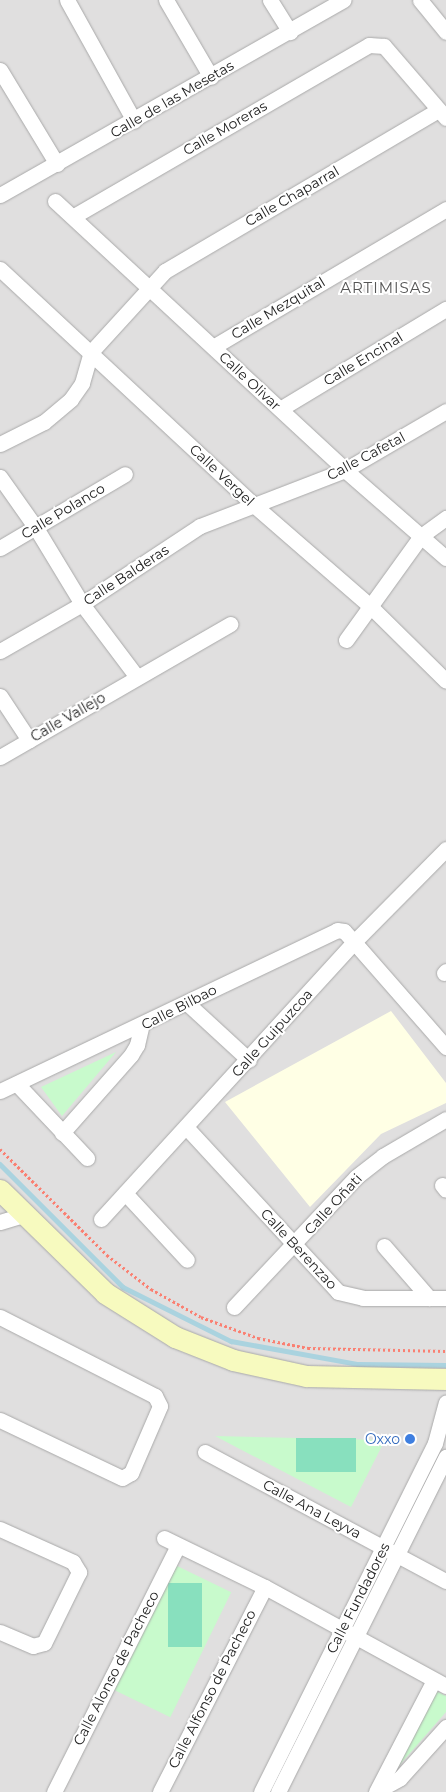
<!DOCTYPE html>
<html>
<head>
<meta charset="utf-8">
<style>
	body { margin:0 }
	#map { position:relative; width:446px; height:1792px; overflow:hidden; background:#f2efe9; font-family:Montserrat,sans-serif }
	div>[style] { position:absolute }
	.residential>* { inset:0; background:#e0dfdf; transform-origin:0 0 }
	.education>* { inset:0; background:#ffffe5 }
	.park>* { inset:0; background:#c8facc; transform-origin:0 0 }
	.pitch>* { inset:0; background:#88e0be; transform-origin:0 0 }
	.stream>* { height:4.5px; margin:-2.25px; padding:0 2.25px; transform-origin:2.25px; border-radius:2.25px; background:#aad3df }
	.path>* { height:2.5px; margin-top:-1.25px; transform-origin:0; background:repeating-linear-gradient(90deg,#fa8072 0 2.5px,transparent 0 5px) }
	.roads { filter:drop-shadow(0 0 1px #a9a9a9) drop-shadow(0 0 1px #a9a9a9) }
	.street>* { height:15px; margin:-7.5px; padding:0 7.5px; transform-origin:7.5px; border-radius:7.5px; background:#fff }
	.secondary>* { height:21px; margin:-10.5px; padding:0 10.5px; transform-origin:10.5px; border-radius:10.5px; background:#f7fabf }
	.dots>* { width:14px; height:14px; translate:-50% -50%; box-sizing:border-box; border:2px solid #fff; border-radius:50% }
	span { translate:-50% -50%; white-space:nowrap; text-align:center; line-height:1.15; -webkit-text-stroke:4px #fff; paint-order:stroke }
	.street-label { font-size:14px; color:#222 }
	.shop-label { font-size:14px; color:#366cbe }
	.right { translate:-100% -50%; text-align:right }
	.neighbourhood-label { font-size:15px; color:#555; letter-spacing:1px }
</style>
</head>
<body>
<div id="map">
	<div class="residential">
		<i style="left:0;top:0;width:446px;height:1792px"></i>
	</div>
	<div class="education">
		<i style="clip-path:polygon(391px 1011px,446px 1083px,446px 1103px,381px 1134px,310px 1207px,225px 1102px)"></i>
	</div>
	<div class="park">
		<i style="clip-path:polygon(116px 1052px,62px 1116px,41px 1087px)"></i>
		<i style="clip-path:polygon(215px 1436px,385px 1440px,351px 1507px)"></i>
		<i style="left:171px;top:1563px;width:67px;height:139px;rotate:26deg"></i>
		<i style="clip-path:polygon(430px 1688px,446px 1696px,446px 1712px,397px 1768px)"></i>
	</div>
	<div class="pitch">
		<i style="left:296px;top:1438px;width:60px;height:34px"></i>
		<i style="left:168px;top:1583px;width:34px;height:64px"></i>
	</div>
	<div class="stream">
		<i style="left:0;top:1164px;width:174px;rotate:45deg"></i>
		<i style="left:123px;top:1287px;width:121px;rotate:26.6deg"></i>
		<i style="left:231px;top:1341px;width:129px;rotate:10.3deg"></i>
		<i style="left:358px;top:1364px;width:88px;rotate:0.7deg"></i>
	</div>
	<div class="path">
		<i style="left:0;top:1149px;width:151px;rotate:44.7deg"></i>
		<i style="left:107px;top:1255px;width:56px;rotate:37.7deg"></i>
		<i style="left:151px;top:1289px;width:57px;rotate:29.2deg"></i>
		<i style="left:201px;top:1317px;width:61px;rotate:20.2deg"></i>
		<i style="left:258px;top:1338px;width:51px;rotate:11.3deg"></i>
		<i style="left:308px;top:1348px;width:138px;rotate:1.2deg"></i>
	</div>
	<div class="roads">
		<div class="street">
			<i style="left:67px;top:0;width:138px;rotate:61deg"></i>
			<i style="left:166px;top:0;width:89px;rotate:59.7deg"></i>
			<i style="left:270px;top:0;width:38px;rotate:58deg"></i>
			<i style="left:420px;top:0;width:41px;rotate:50.9deg"></i>
			<i style="left:0;top:70px;width:110px;rotate:58.8deg"></i>
			<i style="left:0;top:195px;width:395px;rotate:-29.6deg"></i>
			<i style="left:55px;top:201px;width:396px;rotate:42.8deg"></i>
			<i style="left:345px;top:470px;width:134px;rotate:41.1deg"></i>
			<i style="left:74px;top:216px;width:341px;rotate:-30.1deg"></i>
			<i style="left:369px;top:45px;width:15px;rotate:4deg"></i>
			<i style="left:384px;top:46px;width:95px;rotate:49.3deg"></i>
			<i style="left:0;top:269px;width:348px;rotate:42.9deg"></i>
			<i style="left:255px;top:506px;width:154px;rotate:41deg"></i>
			<i style="left:371px;top:607px;width:105px;rotate:44.6deg"></i>
			<i style="left:213px;top:347px;width:271px;rotate:-30.6deg"></i>
			<i style="left:280px;top:409px;width:194px;rotate:-31.1deg"></i>
			<i style="left:0;top:444px;width:49px;rotate:-26.6deg"></i>
			<i style="left:44px;top:422px;width:35px;rotate:-40deg"></i>
			<i style="left:71px;top:399px;width:19px;rotate:-55deg"></i>
			<i style="left:82px;top:383px;width:32px;rotate:-74deg"></i>
			<i style="left:91px;top:352px;width:110px;rotate:-47.6deg"></i>
			<i style="left:165px;top:271px;width:317px;rotate:-30.5deg"></i>
			<i style="left:0;top:477px;width:62px;rotate:54.8deg"></i>
			<i style="left:36px;top:528px;width:89px;rotate:58.8deg"></i>
			<i style="left:82px;top:604px;width:91px;rotate:53deg"></i>
			<i style="left:0;top:548px;width:145px;rotate:-30.6deg"></i>
			<i style="left:346px;top:640px;width:128px;rotate:-54.2deg"></i>
			<i style="left:421px;top:536px;width:31px;rotate:-36deg"></i>
			<i style="left:0;top:651px;width:95px;rotate:-29.8deg"></i>
			<i style="left:82px;top:604px;width:141px;rotate:-33.5deg"></i>
			<i style="left:200px;top:526px;width:155px;rotate:-21.1deg"></i>
			<i style="left:345px;top:470px;width:117px;rotate:-30.3deg"></i>
			<i style="left:0;top:696px;width:53px;rotate:56.6deg"></i>
			<i style="left:0;top:757px;width:266px;rotate:-30deg"></i>
			<i style="left:444px;top:973px;width:3px;rotate:-45deg"></i>
			<i style="left:187px;top:1003px;width:84px;rotate:42.6deg"></i>
			<i style="left:17px;top:1084px;width:102px;rotate:46.6deg"></i>
			<i style="left:0;top:1091px;width:373px;rotate:-25.5deg"></i>
			<i style="left:337px;top:930px;width:7px;rotate:8deg"></i>
			<i style="left:344px;top:931px;width:15px;rotate:48deg"></i>
			<i style="left:354px;top:942px;width:140px;rotate:48.8deg"></i>
			<i style="left:186px;top:1127px;width:224px;rotate:47.3deg"></i>
			<i style="left:338px;top:1292px;width:26px;rotate:13deg"></i>
			<i style="left:363px;top:1298px;width:83px"></i>
			<i style="left:62px;top:1133px;width:104px;rotate:-48.5deg"></i>
			<i style="left:131px;top:1055px;width:12px;rotate:-59deg"></i>
			<i style="left:137px;top:1045px;width:18px;rotate:-77deg"></i>
			<i style="left:442px;top:1185px;width:6px;rotate:51deg"></i>
			<i style="left:125px;top:1193px;width:91px;rotate:47.2deg"></i>
			<i style="left:101px;top:1219px;width:375px;rotate:-47.6deg"></i>
			<i style="left:354px;top:942px;width:131px;rotate:-45.3deg"></i>
			<i style="left:0;top:1222px;width:24px;rotate:-17deg"></i>
			<i style="left:384px;top:1246px;width:69px;rotate:49.1deg"></i>
			<i style="left:234px;top:1307px;width:178px;rotate:-46.8deg"></i>
			<i style="left:356px;top:1177px;width:34px;rotate:-38deg"></i>
			<i style="left:383px;top:1156px;width:73px;rotate:-30.4deg"></i>
			<i style="left:0;top:1317px;width:174px;rotate:27deg"></i>
			<i style="left:155px;top:1396px;width:11px;rotate:63deg"></i>
			<i style="left:160px;top:1406px;width:73px;rotate:113.4deg"></i>
			<i style="left:131px;top:1473px;width:10px;rotate:151deg"></i>
			<i style="left:122px;top:1478px;width:135px;rotate:-154.6deg"></i>
			<i style="left:205px;top:1452px;width:273px;rotate:28.2deg"></i>
			<i style="left:0;top:1529px;width:80px;rotate:24.3deg"></i>
			<i style="left:73px;top:1562px;width:12px;rotate:59deg"></i>
			<i style="left:79px;top:1572px;width:79px;rotate:116.2deg"></i>
			<i style="left:44px;top:1643px;width:11px;rotate:165deg"></i>
			<i style="left:33px;top:1646px;width:36px;rotate:-157deg"></i>
			<i style="left:164px;top:1538px;width:112px;rotate:25.9deg"></i>
			<i style="left:265px;top:1587px;width:206px;rotate:28.7deg"></i>
			<i style="left:377px;top:1791px;width:26px;rotate:-29deg"></i>
			<i style="left:400px;top:1778px;width:69px;rotate:-48deg"></i>
			<i style="left:54px;top:1792px;width:276px;rotate:-63.3deg"></i>
			<i style="left:160px;top:1792px;width:230px;rotate:-62.9deg"></i>
			<i style="left:261px;top:1792px;width:390px;rotate:-63.5deg"></i>
			<i style="left:435px;top:1443px;width:42px;rotate:-75deg"></i>
			<i style="left:278px;top:1792px;width:375px;rotate:-63.4deg"></i>
			<i style="left:376px;top:1792px;width:126px;rotate:-62.6deg"></i>
		</div>
		<div class="secondary">
			<i style="left:0;top:1190px;width:147px;rotate:44.4deg"></i>
			<i style="left:105px;top:1293px;width:83px;rotate:32.2deg"></i>
			<i style="left:175px;top:1337px;width:62px;rotate:21.6deg"></i>
			<i style="left:233px;top:1360px;width:75px;rotate:12.4deg"></i>
			<i style="left:306px;top:1376px;width:140px;rotate:1.2deg"></i>
		</div>
	</div>
	<div class="dots">
		<i style="left:410px;top:1439px;background:#3f7fe0"></i>
	</div>
	<div class="street-label">
		<span style="left:172px;top:99px;rotate:-30deg">Calle de las Mesetas</span>
		<span style="left:225px;top:128px;rotate:-30deg">Calle Moreras</span>
		<span style="left:292px;top:196px;rotate:-30deg">Calle Chaparral</span>
		<span style="left:278px;top:308px;rotate:-31deg">Calle Mezquital</span>
		<span style="left:363px;top:359px;rotate:-31deg">Calle Encinal</span>
		<span style="left:250px;top:381px;rotate:43deg">Calle Olivar</span>
		<span style="left:366px;top:456px;rotate:-28deg">Calle Cafetal</span>
		<span style="left:222px;top:475px;rotate:43deg">Calle Vergel</span>
		<span style="left:63px;top:511px;rotate:-31deg">Calle Polanco</span>
		<span style="left:126px;top:575px;rotate:-33deg">Calle Balderas</span>
		<span style="left:68px;top:717px;rotate:-30deg">Calle Vallejo</span>
		<span style="left:179px;top:1007px;rotate:-27deg">Calle Bilbao</span>
		<span style="left:272px;top:1033px;rotate:-48deg">Calle Guipuzcoa</span>
		<span style="left:333px;top:1204px;rotate:-47deg">Calle Oñati</span>
		<span style="left:299px;top:1249px;rotate:47deg">Calle Berenzao</span>
		<span style="left:312px;top:1509px;rotate:28deg">Calle Ana Leyva</span>
		<span style="left:358px;top:1598px;rotate:-63deg">Calle Fundadores</span>
		<span style="left:116px;top:1668px;rotate:-63deg">Calle Alonso de Pacheco</span>
		<span style="left:212px;top:1689px;rotate:-63deg">Calle Alfonso de Pacheco</span>
	</div>
	<div class="shop-label">
		<span class="right" style="left:400px;top:1439px">Oxxo</span>
	</div>
	<div class="neighbourhood-label">
		<span style="left:386px;top:288px">ARTIMISAS</span>
	</div>
</div>
</body>
</html>
